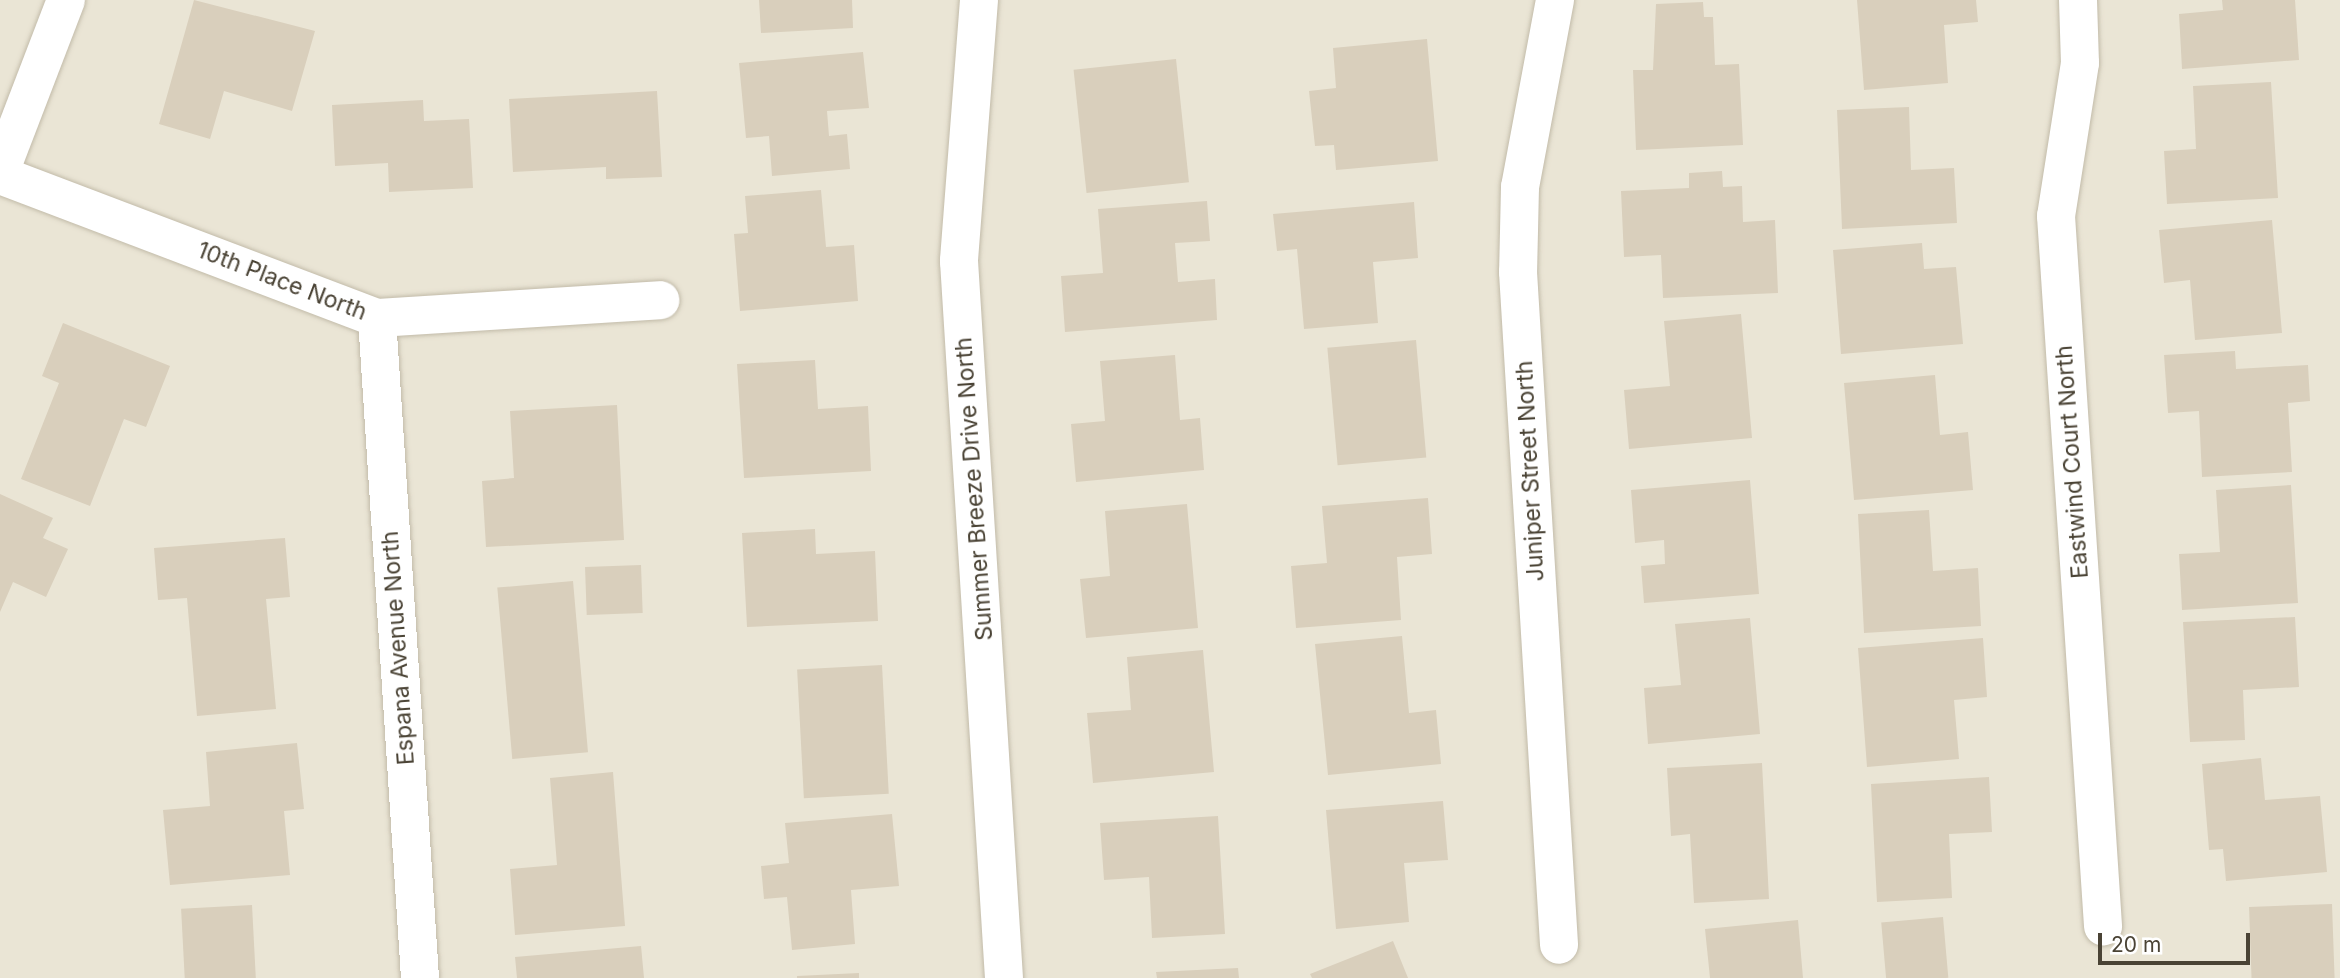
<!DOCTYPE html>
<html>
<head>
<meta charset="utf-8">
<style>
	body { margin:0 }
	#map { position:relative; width:2340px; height:978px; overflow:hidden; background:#f6f2e8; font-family:Inter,sans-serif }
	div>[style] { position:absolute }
	.residential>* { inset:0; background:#eae5d5; transform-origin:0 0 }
	.building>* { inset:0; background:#d9cfbc; transform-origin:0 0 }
	.roads { filter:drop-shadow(0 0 2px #c2bba9) drop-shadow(0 0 2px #c2bba9) }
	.minor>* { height:38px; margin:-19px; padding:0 19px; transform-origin:19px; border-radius:19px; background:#fff }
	span { translate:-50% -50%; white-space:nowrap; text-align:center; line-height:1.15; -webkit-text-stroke:6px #fff; paint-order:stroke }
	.street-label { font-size:23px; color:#4a4335 }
	.scale { position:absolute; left:2098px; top:933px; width:152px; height:32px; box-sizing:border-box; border:4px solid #4a4335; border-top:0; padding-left:9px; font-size:21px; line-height:24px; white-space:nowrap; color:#4a4335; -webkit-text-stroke:5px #fff; paint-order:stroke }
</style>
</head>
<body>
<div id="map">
	<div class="residential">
		<i style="left:0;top:0;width:2340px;height:978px"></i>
	</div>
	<div class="building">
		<i style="clip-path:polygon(194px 0,315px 31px,292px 111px,224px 91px,210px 139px,159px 124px)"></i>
		<i style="clip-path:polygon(759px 0,852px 0,853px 28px,761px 33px)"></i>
		<i style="clip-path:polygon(1857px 0,1976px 0,1978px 22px,1944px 25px,1948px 83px,1864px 90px)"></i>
		<i style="clip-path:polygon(2222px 0,2295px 0,2299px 60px,2182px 69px,2179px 14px,2223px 10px)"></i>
		<i style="clip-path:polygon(1703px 2px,1704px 17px,1713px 17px,1715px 65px,1739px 64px,1743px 145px,1636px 150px,1633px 70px,1653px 70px,1656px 4px)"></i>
		<i style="clip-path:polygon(1427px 39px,1438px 161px,1336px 170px,1334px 145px,1315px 146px,1309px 91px,1336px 88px,1333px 48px)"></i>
		<i style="clip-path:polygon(863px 52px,869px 108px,827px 111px,829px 136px,847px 134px,850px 169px,772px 176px,769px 136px,746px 138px,739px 63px)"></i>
		<i style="left:1176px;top:59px;width:124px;height:103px;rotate:84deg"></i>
		<i style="clip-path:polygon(2271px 82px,2278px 198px,2167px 204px,2164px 151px,2196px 149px,2193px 86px)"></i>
		<i style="clip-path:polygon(657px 91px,662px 177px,606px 179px,606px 167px,513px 172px,509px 99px)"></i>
		<i style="clip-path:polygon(423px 100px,424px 121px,469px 119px,473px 188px,389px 192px,388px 163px,335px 166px,332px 105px)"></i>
		<i style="clip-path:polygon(1909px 107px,1911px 170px,1954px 168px,1957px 223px,1842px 229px,1837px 110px)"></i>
		<i style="clip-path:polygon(1722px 171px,1723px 187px,1742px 186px,1743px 222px,1775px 220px,1778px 293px,1663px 298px,1661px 255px,1624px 257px,1621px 191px,1689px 188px,1689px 173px)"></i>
		<i style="clip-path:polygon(821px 190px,826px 247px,854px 245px,858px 301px,740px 311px,734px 234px,748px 233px,745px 196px)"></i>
		<i style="clip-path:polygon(1207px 201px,1210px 241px,1175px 243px,1178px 282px,1215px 279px,1217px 320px,1065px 332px,1061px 276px,1103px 273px,1098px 209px)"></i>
		<i style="clip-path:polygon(1414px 202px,1418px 258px,1373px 262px,1378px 323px,1304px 329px,1297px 249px,1277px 251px,1273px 214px)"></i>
		<i style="clip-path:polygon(2272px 220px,2282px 333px,2195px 340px,2190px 280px,2164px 283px,2159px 230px)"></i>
		<i style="clip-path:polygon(1922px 243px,1924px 269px,1956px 267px,1963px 344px,1841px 354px,1833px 250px)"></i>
		<i style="clip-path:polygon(1741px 314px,1752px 438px,1629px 449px,1624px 390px,1670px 386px,1664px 321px)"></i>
		<i style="clip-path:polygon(63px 323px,170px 366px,146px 427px,124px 419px,90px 506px,21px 479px,59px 383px,42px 376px)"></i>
		<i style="left:1416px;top:340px;width:118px;height:89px;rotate:85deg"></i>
		<i style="clip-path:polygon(2235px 351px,2236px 369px,2308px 365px,2310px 401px,2288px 403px,2292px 472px,2202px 477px,2199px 411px,2168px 413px,2164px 355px)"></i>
		<i style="clip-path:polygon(1175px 355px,1180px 420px,1200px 418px,1204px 470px,1076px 482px,1071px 424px,1105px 421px,1100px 361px)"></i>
		<i style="clip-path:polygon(815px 360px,818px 409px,868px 406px,871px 471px,744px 478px,737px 364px)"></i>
		<i style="clip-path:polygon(1935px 375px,1940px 435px,1968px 432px,1973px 490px,1854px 500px,1844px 383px)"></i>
		<i style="clip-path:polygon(617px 405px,624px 540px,486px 547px,482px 481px,514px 478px,510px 411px)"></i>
		<i style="clip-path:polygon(1750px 480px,1759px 594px,1644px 603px,1641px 566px,1665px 564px,1664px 540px,1635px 543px,1631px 490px)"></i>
		<i style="clip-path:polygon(2291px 485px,2298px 603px,2182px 610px,2179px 554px,2220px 552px,2216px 490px)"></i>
		<i style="clip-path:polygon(0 494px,53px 518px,43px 538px,68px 549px,46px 597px,13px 582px,0 612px)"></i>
		<i style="clip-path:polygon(1428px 498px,1432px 554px,1397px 557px,1401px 620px,1296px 628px,1291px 566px,1327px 563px,1322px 506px)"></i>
		<i style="clip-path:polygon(1187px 504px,1198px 628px,1086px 638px,1080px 579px,1110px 576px,1105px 511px)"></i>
		<i style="clip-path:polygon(1929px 510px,1933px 571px,1978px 568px,1981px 626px,1864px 633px,1858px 514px)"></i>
		<i style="clip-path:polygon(815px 529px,816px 554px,875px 551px,878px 621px,747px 627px,742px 533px)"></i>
		<i style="clip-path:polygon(285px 538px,290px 597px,266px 599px,276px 709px,197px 716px,187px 598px,158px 600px,154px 548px)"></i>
		<i style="left:641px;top:565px;width:48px;height:56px;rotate:88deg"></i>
		<i style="left:573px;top:581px;width:172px;height:76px;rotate:85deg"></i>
		<i style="clip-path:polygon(2295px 617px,2299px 687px,2243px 690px,2245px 740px,2190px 742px,2183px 622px)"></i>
		<i style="clip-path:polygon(1750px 618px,1760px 734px,1648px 744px,1644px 688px,1681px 685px,1675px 624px)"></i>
		<i style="clip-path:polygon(1402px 636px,1409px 713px,1436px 710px,1441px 764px,1328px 775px,1315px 644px)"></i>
		<i style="clip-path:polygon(1983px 638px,1987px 697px,1954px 700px,1959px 759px,1867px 767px,1858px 648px)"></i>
		<i style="clip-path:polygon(1203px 650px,1214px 772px,1093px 783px,1087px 713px,1131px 710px,1127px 657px)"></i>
		<i style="left:882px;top:665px;width:129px;height:85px;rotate:87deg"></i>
		<i style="clip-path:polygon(297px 743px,304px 809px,284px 811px,290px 875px,170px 885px,163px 810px,210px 806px,206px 752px)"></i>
		<i style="clip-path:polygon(2261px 758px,2265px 800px,2320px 796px,2327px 872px,2226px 881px,2223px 849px,2209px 850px,2202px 764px)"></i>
		<i style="clip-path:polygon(1762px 763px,1769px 899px,1694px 903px,1690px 834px,1671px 836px,1667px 768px)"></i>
		<i style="clip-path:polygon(613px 772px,625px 926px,515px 935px,510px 869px,557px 865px,550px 778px)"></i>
		<i style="clip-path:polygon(1989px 777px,1992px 832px,1949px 834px,1952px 898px,1877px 902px,1871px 784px)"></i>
		<i style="clip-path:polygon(1443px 801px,1448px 860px,1404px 863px,1409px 922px,1336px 929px,1326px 810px)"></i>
		<i style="clip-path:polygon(892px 814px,899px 886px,851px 890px,855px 944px,792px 950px,787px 897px,764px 899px,761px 866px,789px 863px,785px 823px)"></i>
		<i style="clip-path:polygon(1218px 816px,1225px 934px,1152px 938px,1149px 877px,1104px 880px,1100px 823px)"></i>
		<i style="left:2332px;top:904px;width:74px;height:83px;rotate:88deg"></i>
		<i style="left:252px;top:905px;width:73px;height:71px;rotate:87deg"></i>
		<i style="left:1943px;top:917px;width:61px;height:62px;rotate:85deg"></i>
		<i style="clip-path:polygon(1798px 920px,1803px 978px,1710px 978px,1705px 929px)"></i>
		<i style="clip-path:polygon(1393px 941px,1408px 978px,1312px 978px,1310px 974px)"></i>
		<i style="clip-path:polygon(641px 946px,644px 978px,517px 978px,515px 957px)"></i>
		<i style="clip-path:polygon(1238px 968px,1239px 978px,1157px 978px,1156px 972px)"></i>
		<i style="clip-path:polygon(859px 973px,859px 978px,797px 978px,797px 976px)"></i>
	</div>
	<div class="roads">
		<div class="minor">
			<i style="left:979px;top:0;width:262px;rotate:94.4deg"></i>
			<i style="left:959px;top:261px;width:718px;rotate:86.41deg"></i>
			<i style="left:1555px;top:0;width:190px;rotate:100.6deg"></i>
			<i style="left:1520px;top:187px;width:85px;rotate:91.3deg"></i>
			<i style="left:1518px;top:272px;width:674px;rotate:86.51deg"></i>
			<i style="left:2078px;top:0;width:63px;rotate:88.2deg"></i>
			<i style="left:2080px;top:63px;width:155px;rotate:98.9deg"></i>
			<i style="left:2056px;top:216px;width:712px;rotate:86.21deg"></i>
			<i style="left:0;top:172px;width:184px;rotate:-69deg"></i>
			<i style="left:0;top:175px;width:403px;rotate:20.8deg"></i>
			<i style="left:377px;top:318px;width:284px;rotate:-3.6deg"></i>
			<i style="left:377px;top:318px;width:661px;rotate:86.27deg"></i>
		</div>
	</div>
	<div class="street-label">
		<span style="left:282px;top:281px;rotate:21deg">10th Place North</span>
		<span style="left:2072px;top:462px;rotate:-94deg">Eastwind Court North</span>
		<span style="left:1530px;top:471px;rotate:-93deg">Juniper Street North</span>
		<span style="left:974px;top:489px;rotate:-94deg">Summer Breeze Drive North</span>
		<span style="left:398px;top:648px;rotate:-94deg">Espana Avenue North</span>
	</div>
	<div class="scale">20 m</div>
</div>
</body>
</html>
